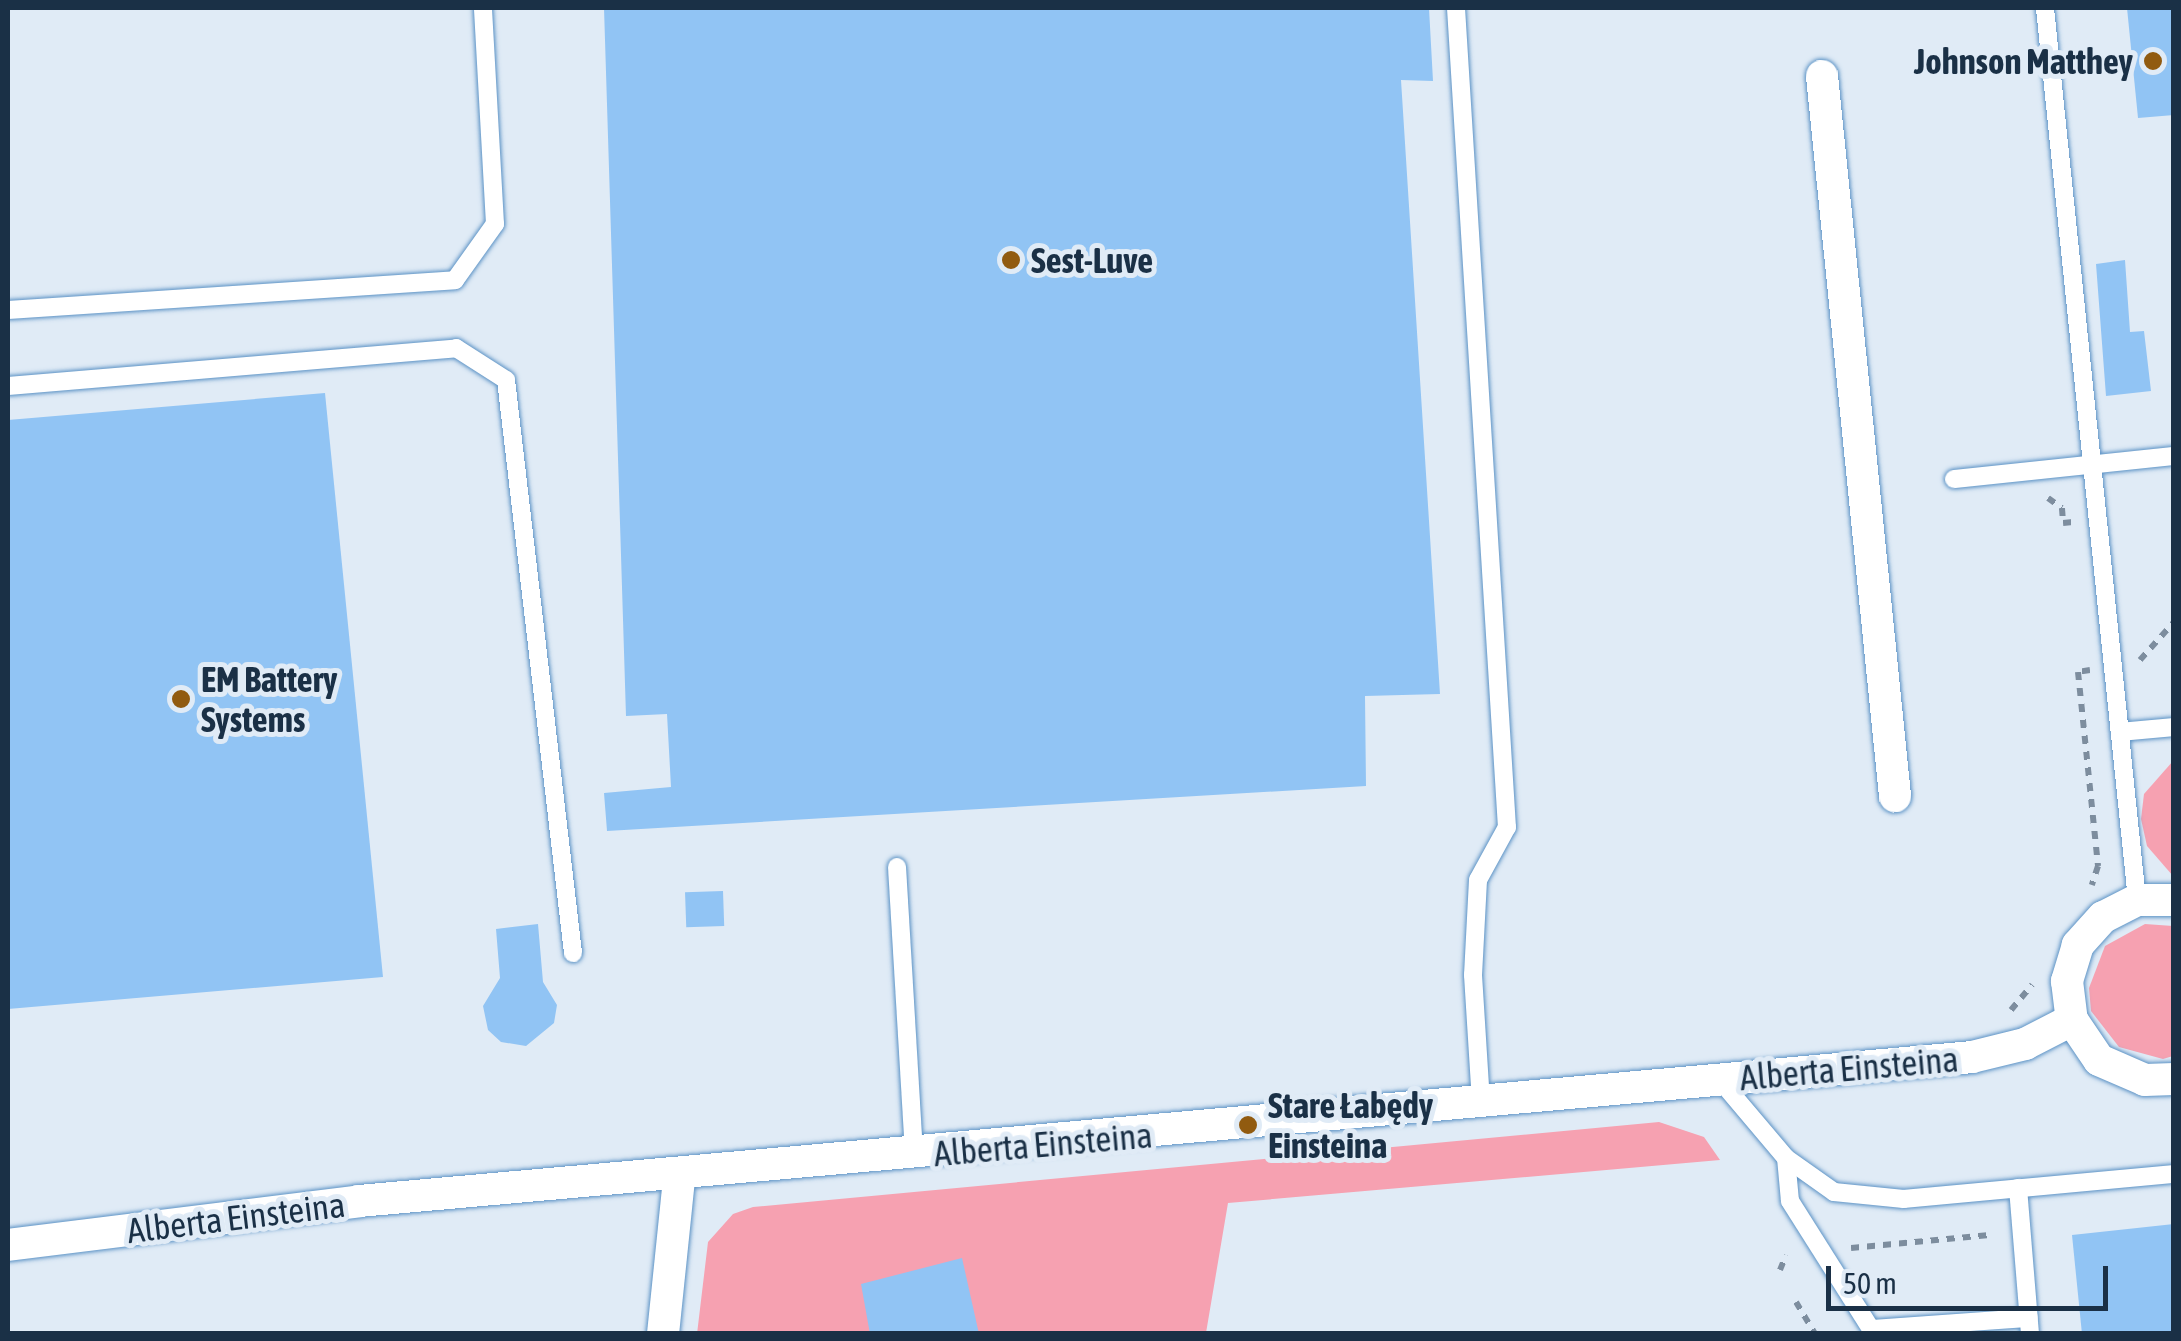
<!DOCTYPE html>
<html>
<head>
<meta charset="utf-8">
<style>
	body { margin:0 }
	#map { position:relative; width:2181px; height:1341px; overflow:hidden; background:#e0ebf6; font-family:"Asap Condensed",sans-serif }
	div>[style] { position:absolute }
	.green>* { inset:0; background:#f6a1b1 }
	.building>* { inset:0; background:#91c4f4; transform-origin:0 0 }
	.path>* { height:6px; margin-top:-3px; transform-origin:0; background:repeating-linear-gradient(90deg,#7d8d9e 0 8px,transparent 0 16px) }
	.roads { filter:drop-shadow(0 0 2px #5b92c5) drop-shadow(0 0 2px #5b92c5) }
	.lane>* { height:18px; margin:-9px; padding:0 9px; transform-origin:9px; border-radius:9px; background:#fff }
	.street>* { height:32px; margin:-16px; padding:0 16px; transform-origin:16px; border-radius:16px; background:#fff }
	.dots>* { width:28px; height:28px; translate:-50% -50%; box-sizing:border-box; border:5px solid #e0ebf6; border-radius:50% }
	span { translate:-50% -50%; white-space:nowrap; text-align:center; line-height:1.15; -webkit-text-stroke:10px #e0ebf6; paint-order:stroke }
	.poi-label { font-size:35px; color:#1a3046; font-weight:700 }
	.right { translate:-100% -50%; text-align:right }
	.left { translate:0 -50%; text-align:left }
	.street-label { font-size:35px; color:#1a3046 }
	.frame { position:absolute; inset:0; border:10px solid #1a3046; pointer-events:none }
	.scale { position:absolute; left:1826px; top:1266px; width:282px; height:45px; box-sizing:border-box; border:5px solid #1a3046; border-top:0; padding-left:12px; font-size:30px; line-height:35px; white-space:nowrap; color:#1a3046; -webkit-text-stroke:8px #e0ebf6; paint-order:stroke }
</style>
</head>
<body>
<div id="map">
	<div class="green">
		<i style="clip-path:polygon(2173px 761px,2173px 876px,2147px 846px,2141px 819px,2144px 794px)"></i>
		<i style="clip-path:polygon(2145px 924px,2173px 926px,2173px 1056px,2163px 1059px,2119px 1047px,2091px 1011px,2089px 988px,2105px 946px)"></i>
		<i style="clip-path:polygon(1659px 1122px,1704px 1137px,1720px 1160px,1228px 1203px,1206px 1333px,697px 1334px,708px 1242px,733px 1214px,753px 1207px)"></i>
	</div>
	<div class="building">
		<i style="clip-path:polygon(604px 8px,1429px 8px,1433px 81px,1401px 80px,1440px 694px,1365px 696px,1366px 786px,607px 831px,604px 793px,671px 787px,667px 714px,626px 716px)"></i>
		<i style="clip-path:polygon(2127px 8px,2174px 8px,2174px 115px,2138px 118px)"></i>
		<i style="clip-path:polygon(2125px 260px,2130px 332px,2144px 331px,2151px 391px,2106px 396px,2096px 264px)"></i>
		<i style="clip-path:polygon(325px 393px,383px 977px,8px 1009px,8px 420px)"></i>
		<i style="left:723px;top:891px;width:35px;height:38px;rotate:88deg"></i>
		<i style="clip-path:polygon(538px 924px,543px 982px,557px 1005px,554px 1023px,526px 1046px,501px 1042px,488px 1030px,483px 1006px,500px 978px,496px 929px)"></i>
		<i style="clip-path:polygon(2174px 1224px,2174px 1334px,2082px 1334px,2072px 1235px)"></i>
		<i style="clip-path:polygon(962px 1258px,979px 1334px,870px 1334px,861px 1284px)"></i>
	</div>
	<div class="path">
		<i style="left:2048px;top:498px;width:17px;rotate:36deg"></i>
		<i style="left:2062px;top:508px;width:15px;rotate:86deg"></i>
		<i style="left:2063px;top:523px;width:10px;rotate:-6deg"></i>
		<i style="left:2140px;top:660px;width:51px;rotate:-48.2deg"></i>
		<i style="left:2090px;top:670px;width:12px;rotate:171deg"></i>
		<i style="left:2078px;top:672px;width:195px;rotate:84.1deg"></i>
		<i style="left:2098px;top:866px;width:20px;rotate:108deg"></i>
		<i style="left:2011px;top:1010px;width:33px;rotate:-50deg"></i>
		<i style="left:1851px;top:1248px;width:139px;rotate:-5.4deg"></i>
		<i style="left:1780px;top:1270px;width:16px;rotate:-68deg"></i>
		<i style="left:1796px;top:1302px;width:37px;rotate:59deg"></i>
	</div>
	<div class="roads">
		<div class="lane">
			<i style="left:1456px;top:8px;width:821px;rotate:86.44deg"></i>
			<i style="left:1507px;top:827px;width:60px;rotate:118.7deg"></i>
			<i style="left:1478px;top:880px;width:95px;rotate:93deg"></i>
			<i style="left:1473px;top:975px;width:127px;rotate:86.4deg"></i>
			<i style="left:2045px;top:8px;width:897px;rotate:84.11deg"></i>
			<i style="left:8px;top:310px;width:448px;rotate:-3.8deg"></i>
			<i style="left:455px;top:280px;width:69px;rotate:-54.5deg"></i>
			<i style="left:495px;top:224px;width:216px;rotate:-93.2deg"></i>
			<i style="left:8px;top:386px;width:450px;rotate:-4.8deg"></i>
			<i style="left:456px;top:348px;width:59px;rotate:32.6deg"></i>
			<i style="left:506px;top:380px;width:577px;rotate:83.33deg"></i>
			<i style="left:1954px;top:479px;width:221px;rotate:-6deg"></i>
			<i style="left:2120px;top:732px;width:54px;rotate:-5.3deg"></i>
			<i style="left:897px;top:867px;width:289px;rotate:86.6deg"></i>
			<i style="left:1720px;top:1080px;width:102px;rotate:49.8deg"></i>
			<i style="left:1786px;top:1158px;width:59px;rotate:35.3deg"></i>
			<i style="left:1834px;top:1192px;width:70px;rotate:5.7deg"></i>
			<i style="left:1904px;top:1199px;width:271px;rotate:-5.3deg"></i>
			<i style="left:1786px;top:1158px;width:43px;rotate:84.7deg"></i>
			<i style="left:1790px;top:1201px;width:151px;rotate:57.7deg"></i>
			<i style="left:1871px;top:1329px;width:158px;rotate:-4deg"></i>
			<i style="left:2018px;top:1188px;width:146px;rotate:85.3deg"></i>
		</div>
		<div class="street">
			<i style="left:1822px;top:76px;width:724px;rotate:84.21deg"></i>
			<i style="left:2174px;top:900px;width:37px;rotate:180deg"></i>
			<i style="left:2137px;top:900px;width:38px;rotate:153deg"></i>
			<i style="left:2103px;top:917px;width:38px;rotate:132deg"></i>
			<i style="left:2078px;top:945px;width:38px;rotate:107deg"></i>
			<i style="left:2067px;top:981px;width:39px;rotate:83deg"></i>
			<i style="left:2072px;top:1020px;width:48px;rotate:56deg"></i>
			<i style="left:2099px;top:1060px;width:50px;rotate:23.5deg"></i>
			<i style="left:2145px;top:1080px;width:29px;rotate:-2deg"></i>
			<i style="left:8px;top:1245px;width:354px;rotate:-7.1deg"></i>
			<i style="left:359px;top:1201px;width:1619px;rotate:-5.1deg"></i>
			<i style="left:1972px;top:1057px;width:55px;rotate:-13.8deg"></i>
			<i style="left:2025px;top:1044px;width:53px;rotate:-27.1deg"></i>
			<i style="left:663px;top:1334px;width:157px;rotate:-84.1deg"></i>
		</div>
	</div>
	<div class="dots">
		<i style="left:2153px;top:61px;background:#915b10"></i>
		<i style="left:1011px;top:260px;background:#915b10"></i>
		<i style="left:181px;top:699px;background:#915b10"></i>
		<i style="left:1248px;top:1125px;background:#915b10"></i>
	</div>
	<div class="poi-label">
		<span class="right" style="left:2133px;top:61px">Johnson Matthey</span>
		<span class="left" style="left:1031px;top:260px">Sest-Luve</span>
		<span class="left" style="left:201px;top:699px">EM Battery<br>Systems</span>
		<span class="left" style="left:1268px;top:1125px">Stare Łabędy<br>Einsteina</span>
	</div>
	<div class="street-label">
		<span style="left:1849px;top:1068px;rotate:-5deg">Alberta Einsteina</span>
		<span style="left:1043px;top:1144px;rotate:-5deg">Alberta Einsteina</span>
		<span style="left:236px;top:1217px;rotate:-7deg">Alberta Einsteina</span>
	</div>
	<div class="frame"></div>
	<div class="scale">50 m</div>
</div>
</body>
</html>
